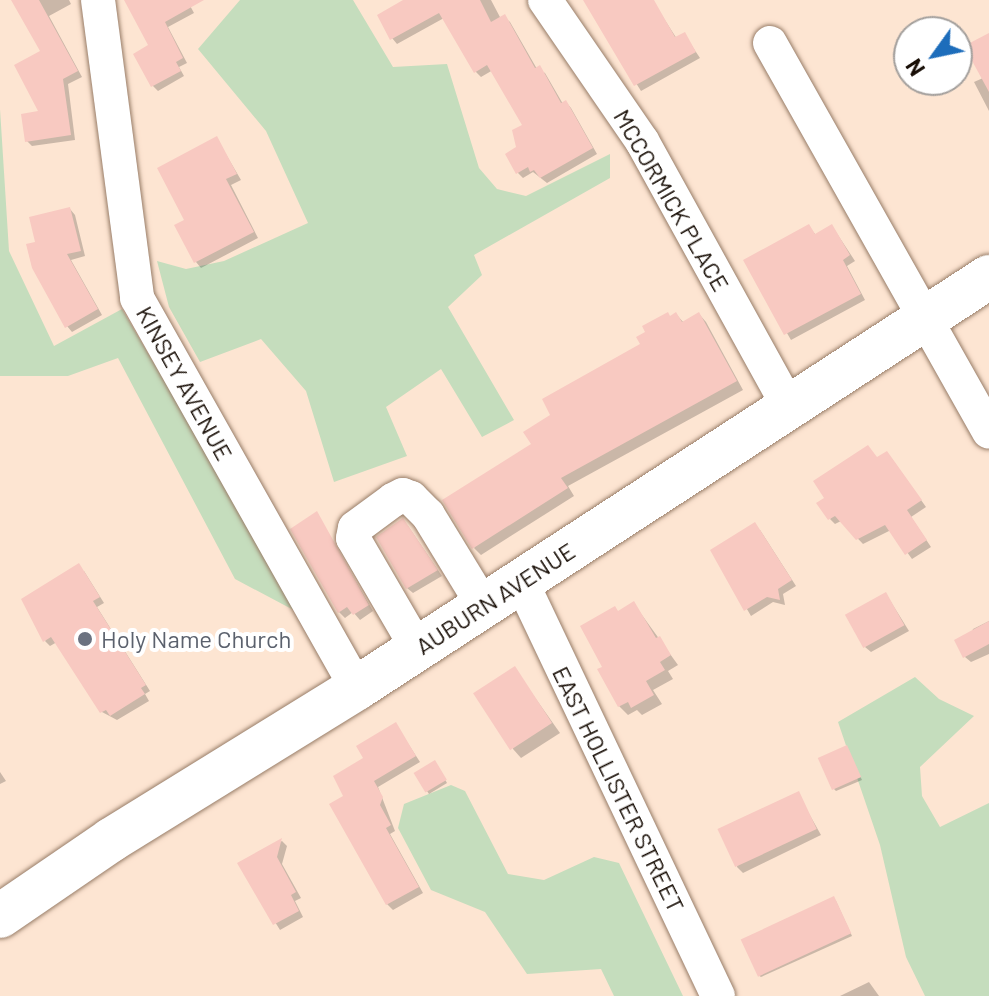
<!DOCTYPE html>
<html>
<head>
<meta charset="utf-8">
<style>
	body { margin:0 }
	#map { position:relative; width:989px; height:996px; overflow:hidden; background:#fde5d2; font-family:Barlow,sans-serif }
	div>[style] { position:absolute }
	.green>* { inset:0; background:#c5ddbd }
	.shadow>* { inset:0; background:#0003 }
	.building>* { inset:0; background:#f8c9c1; transform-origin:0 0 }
	.roads { filter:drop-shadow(0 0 2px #987d68) drop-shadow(0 0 2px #987d68) }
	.minor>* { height:34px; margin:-17px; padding:0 17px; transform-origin:17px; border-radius:17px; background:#fff }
	.major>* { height:44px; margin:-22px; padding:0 22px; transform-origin:22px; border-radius:22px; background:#fff }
	.dots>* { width:22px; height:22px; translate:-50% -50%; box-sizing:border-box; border:4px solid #fff; border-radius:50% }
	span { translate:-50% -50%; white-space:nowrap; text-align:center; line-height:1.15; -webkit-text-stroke:8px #fff; paint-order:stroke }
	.street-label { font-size:24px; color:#190f07 }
	.worship-label { font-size:24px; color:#5b616d }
	.left { translate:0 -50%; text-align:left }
	.north { position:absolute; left:893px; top:16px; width:80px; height:80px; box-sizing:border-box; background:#fff; border:2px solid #a39f9c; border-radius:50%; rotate:237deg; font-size:22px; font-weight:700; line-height:32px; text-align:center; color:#190f07 }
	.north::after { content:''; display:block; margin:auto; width:28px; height:36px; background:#1d6dbb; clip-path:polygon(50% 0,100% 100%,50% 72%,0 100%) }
</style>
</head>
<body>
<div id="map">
	<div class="green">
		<i style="clip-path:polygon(240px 0,353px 0,393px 67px,447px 64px,479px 168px,497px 189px,526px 196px,610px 154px,610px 178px,474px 255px,482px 275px,448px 307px,514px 420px,482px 437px,441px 369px,386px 407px,407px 456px,334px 482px,306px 391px,261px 339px,200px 362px,169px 307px,157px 261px,186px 269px,224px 261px,308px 223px,266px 131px,198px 49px)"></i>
		<i style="clip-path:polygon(0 109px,9px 251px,54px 346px,122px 309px,301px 614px,235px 579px,118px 358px,68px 376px,0 376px)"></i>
		<i style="clip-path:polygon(915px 677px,939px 699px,974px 716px,920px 767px,922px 796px,940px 827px,989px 803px,989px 996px,925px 996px,906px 957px,880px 845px,838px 722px)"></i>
		<i style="clip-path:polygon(451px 785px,465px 791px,508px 874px,544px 880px,594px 857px,619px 863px,683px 996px,614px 996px,601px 969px,527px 974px,485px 912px,431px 890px,398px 828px,404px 804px)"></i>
	</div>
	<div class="shadow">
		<i style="clip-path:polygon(13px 0,69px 0,71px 4px,49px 16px,82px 77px,68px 84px,75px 140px,32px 146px,27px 141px,42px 113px,42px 52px)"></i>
		<i style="clip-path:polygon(140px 0,187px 0,194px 13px,168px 27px,187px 63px,179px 67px,184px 76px,158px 91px,153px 86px,151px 46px)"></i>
		<i style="clip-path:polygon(408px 0,491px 0,501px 19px,504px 17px,510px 22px,537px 69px,545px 73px,563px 104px,566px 102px,571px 108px,597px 154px,547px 183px,533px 172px,523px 178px,518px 173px,525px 125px,493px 70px,481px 77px,476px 72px,444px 18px,397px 44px,392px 38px)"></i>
		<i style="clip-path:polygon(584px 0,654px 3px,677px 39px,684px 34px,700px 58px,641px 91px)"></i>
		<i style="clip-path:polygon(989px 35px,989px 111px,974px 82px,983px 78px)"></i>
		<i style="clip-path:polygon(217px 139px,241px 180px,231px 185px,258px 238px,201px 268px,196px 262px,187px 220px)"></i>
		<i style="clip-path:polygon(70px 209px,75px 215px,85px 256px,71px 260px,102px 315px,72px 332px,67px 326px,37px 243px)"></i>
		<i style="clip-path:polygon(832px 226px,855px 261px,847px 266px,865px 300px,791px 340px,745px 261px,809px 227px,816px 235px)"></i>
		<i style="clip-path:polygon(676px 314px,684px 323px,699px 314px,706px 322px,743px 390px,568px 486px,574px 496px,481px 555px,474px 548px,553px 415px,643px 345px)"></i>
		<i style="clip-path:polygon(878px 459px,892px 459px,926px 507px,911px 517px,931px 547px,912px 559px,891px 530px,863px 544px,841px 521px,835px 524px,830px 519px)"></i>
		<i style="clip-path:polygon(317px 514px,373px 611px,360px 620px,353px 612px,345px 618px,339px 612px,293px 529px)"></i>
		<i style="clip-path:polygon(408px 526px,442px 576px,413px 593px,407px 588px)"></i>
		<i style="clip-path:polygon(760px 530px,796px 586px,783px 594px,785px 605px,773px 602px,751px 616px,713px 551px)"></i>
		<i style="clip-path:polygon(84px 571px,104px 603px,97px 607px,150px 691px,145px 694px,149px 701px,117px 720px,102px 712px,57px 642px,50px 646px,45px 641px)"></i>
		<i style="clip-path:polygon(886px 594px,909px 631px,871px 652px,865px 647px)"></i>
		<i style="clip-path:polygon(634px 604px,678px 665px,668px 671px,673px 679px,653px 690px,662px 704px,642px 715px,637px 710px,628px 715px,619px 706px,604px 667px,619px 613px)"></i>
		<i style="clip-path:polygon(989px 621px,989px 654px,971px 662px,965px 657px,973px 629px)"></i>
		<i style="clip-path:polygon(514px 668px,560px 733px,521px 758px,513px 749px)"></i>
		<i style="clip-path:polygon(396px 725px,420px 762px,378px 787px,395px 831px,390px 834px,423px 893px,393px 910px,387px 904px,346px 796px,366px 759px)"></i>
		<i style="clip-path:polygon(848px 750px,862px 780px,836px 791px,834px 789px)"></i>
		<i style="clip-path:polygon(437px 765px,447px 783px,429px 794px,427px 791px)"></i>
		<i style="clip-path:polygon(0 772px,6px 781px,0 784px)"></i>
		<i style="clip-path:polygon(798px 794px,821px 835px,743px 873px,737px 867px,747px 819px)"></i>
		<i style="clip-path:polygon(282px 841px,287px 846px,282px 864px,301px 898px,295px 901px,303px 917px,280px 930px,239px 864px)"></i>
		<i style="clip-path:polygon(836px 901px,852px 936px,761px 977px,758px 975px)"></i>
		<i style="clip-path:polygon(869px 982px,879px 996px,840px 996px)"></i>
	</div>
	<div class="building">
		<i style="clip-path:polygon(11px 0,39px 0,78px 71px,63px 79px,71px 135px,25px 142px,21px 114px,38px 111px,14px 65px,40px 51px)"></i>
		<i style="clip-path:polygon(124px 0,204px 0,165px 22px,183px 58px,176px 62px,181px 71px,151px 87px,133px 54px,148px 45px)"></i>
		<i style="clip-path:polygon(403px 0,480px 0,491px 22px,505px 14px,535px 68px,540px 65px,561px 103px,566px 100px,593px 148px,540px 178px,534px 170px,530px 172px,528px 167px,516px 174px,505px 154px,516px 147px,512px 130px,522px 125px,487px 65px,474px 73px,439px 13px,390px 40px,377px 15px)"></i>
		<i style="clip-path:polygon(583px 0,654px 0,675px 37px,685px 32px,696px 52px,634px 86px)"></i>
		<i style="clip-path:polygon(989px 33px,989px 92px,964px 46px)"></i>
		<i style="clip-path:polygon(217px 136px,237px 174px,226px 179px,254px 232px,194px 263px,174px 225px,184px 220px,157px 168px)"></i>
		<i style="clip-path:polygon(70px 207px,81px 251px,67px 254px,98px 309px,65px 328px,32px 268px,26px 244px,35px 242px,29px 217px)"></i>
		<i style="clip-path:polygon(809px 224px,815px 234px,832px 224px,850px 255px,843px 260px,861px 294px,784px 335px,743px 260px)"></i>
		<i style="clip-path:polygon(668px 312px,670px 316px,676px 312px,682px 322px,699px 312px,737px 381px,561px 478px,568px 488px,472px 549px,442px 500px,531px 444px,523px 432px,550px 415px,542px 399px,640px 344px,636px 337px,645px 332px,642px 326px)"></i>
		<i style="clip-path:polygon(868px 445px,877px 457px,887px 451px,922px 500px,907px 510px,927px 540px,905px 555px,885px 525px,856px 540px,835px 516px,828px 520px,816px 503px,824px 498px,813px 481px)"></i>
		<i style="clip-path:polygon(317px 511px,369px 605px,353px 615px,347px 607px,338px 613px,290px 529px)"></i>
		<i style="clip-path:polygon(403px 518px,438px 570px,406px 589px,376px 537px)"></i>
		<i style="clip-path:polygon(755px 522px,792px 580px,778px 589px,780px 600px,767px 597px,744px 611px,710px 550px)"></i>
		<i style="clip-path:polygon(79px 563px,100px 597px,93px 601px,146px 685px,141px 688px,145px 694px,110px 716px,106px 710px,100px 713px,51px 637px,43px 642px,21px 599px)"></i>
		<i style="left:886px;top:592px;width:38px;height:47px;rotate:61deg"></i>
		<i style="clip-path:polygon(634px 601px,656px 638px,660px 636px,671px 655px,660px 662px,665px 670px,646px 681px,654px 695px,631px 708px,628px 702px,618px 707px,597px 669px,602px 667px,580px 626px,615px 606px,618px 611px)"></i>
		<i style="clip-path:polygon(989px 621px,989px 644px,963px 658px,954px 640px)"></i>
		<i style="left:515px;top:666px;width:68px;height:50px;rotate:57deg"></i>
		<i style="clip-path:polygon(396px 722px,416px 756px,374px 781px,383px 797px,380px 805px,391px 825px,386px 828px,419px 887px,386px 905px,329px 804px,343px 796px,333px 776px,363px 758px,356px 746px)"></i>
		<i style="left:847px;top:745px;width:35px;height:32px;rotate:66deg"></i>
		<i style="left:435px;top:760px;width:23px;height:25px;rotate:59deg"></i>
		<i style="left:799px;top:791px;width:42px;height:90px;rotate:65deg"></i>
		<i style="clip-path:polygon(282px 838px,277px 857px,296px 892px,291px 895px,299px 911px,273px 925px,237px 863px)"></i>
		<i style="left:834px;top:896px;width:41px;height:103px;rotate:65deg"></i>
	</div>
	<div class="roads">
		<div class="minor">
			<i style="left:98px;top:0;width:301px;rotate:82.5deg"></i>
			<i style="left:137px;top:298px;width:448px;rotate:60.6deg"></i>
			<i style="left:545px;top:0;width:171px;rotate:55.5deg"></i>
			<i style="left:642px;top:141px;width:303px;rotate:61.1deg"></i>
			<i style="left:770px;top:43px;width:446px;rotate:60.6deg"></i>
			<i style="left:521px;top:581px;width:459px;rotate:64.6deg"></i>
			<i style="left:417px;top:648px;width:127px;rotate:-120.2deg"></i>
			<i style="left:353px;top:538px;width:10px;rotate:-79deg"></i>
			<i style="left:355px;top:528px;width:47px;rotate:-36.4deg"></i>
			<i style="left:393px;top:500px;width:11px;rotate:-27deg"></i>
			<i style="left:403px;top:495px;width:9px;rotate:21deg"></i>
			<i style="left:411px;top:498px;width:24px;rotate:45deg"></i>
			<i style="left:428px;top:515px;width:105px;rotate:58.6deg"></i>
		</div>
		<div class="major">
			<i style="left:0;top:916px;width:135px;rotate:-34.4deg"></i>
			<i style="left:111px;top:840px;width:289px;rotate:-31.7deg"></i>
			<i style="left:357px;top:688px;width:754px;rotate:-33.04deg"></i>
		</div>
	</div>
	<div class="dots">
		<i style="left:85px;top:639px;background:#6b7280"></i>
	</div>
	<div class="street-label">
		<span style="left:672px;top:200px;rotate:60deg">MCCORMICK PLACE</span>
		<span style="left:185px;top:383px;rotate:61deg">KINSEY AVENUE</span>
		<span style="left:495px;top:598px;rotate:-33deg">AUBURN AVENUE</span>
		<span style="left:619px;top:789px;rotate:64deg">EAST HOLLISTER STREET</span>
	</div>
	<div class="worship-label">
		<span class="left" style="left:101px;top:639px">Holy Name Church</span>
	</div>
	<div class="north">N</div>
</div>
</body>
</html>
